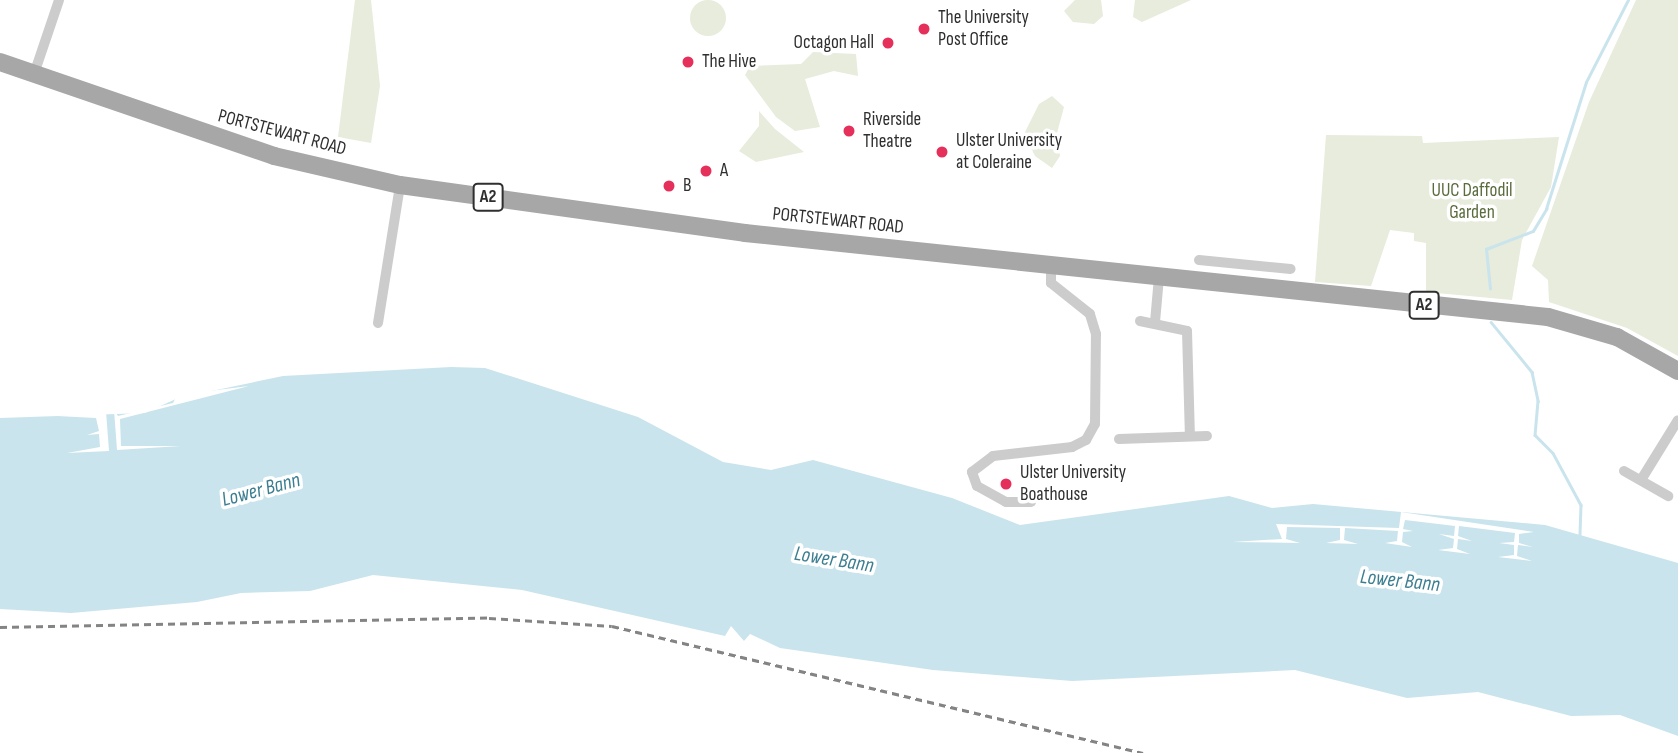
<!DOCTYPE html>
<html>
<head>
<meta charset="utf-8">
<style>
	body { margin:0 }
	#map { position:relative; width:1678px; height:753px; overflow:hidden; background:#fff; font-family:"Sofia Sans Condensed",sans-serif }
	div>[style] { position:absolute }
	.green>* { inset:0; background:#e7ecdc }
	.round { border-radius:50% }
	.water>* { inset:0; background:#c9e4ec }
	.pier>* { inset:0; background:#fff }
	.stream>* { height:2.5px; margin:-1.25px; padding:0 1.25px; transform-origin:1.25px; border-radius:1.25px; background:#c9e4ec }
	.street>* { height:10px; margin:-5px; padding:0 5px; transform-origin:5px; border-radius:5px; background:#ccc }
	.primary>* { height:18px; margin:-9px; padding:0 9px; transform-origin:9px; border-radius:9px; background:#a7a7a7 }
	.rail>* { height:2.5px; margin-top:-1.25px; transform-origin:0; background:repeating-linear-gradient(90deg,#848484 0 7px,transparent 0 12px) }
	.dots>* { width:19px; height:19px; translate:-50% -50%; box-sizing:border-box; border:4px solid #fff; border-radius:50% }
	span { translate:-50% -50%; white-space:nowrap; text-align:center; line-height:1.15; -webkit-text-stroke:7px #fff; paint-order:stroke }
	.shield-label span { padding:2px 5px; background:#fff; border:2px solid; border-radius:5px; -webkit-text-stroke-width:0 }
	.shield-label { font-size:18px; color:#2f2f2f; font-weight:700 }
	.poi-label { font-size:19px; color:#2f2f2f }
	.left { translate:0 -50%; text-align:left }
	.right { translate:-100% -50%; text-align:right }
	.street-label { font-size:19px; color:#2f2f2f }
	.park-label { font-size:19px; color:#5a6b3c }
	.water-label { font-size:21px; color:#3c7e91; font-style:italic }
</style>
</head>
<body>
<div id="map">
	<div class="green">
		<i class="round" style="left:690px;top:0;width:36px;height:36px"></i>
		<i style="clip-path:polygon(355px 0,371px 0,380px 86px,371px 143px,338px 137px)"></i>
		<i style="clip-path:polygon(1075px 0,1101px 0,1103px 16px,1094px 24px,1073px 22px,1064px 11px)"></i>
		<i style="clip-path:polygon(1135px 0,1191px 0,1142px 22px,1133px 17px)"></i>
		<i style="clip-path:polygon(1636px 0,1678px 0,1678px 356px,1627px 328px,1549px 302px,1548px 280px,1532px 266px,1589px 102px)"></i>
		<i style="clip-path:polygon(813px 52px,856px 54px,858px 76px,834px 71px,805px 79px,820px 127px,795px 131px,776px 117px,745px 75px,750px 66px,801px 64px)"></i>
		<i style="clip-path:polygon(1052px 96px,1064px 107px,1057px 133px,1060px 156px,1052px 168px,1035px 156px,1024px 134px,1039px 104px)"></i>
		<i style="clip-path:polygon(759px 111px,775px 129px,804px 152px,756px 162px,739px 151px,759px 126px)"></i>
		<i style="clip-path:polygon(1326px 135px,1422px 136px,1423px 143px,1559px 137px,1551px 187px,1522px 240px,1512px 300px,1426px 292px,1426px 243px,1414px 241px,1414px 233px,1390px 230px,1371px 286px,1315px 282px)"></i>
	</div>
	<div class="water">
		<i style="clip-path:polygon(451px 367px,485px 368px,638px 417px,723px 462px,771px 470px,813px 460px,952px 498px,1020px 525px,1229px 496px,1272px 508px,1313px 504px,1545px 525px,1678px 563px,1678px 736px,1620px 715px,1571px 716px,1478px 692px,1407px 698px,1295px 670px,1072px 681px,933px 670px,780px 648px,750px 634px,744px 641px,731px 626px,725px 636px,522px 590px,373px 575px,310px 591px,241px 593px,197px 602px,71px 613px,0 609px,0 418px,145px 413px,178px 398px,283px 376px)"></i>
	</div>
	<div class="pier">
		<i style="clip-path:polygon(249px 386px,120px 419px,121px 446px,181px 446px,117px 450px,114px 410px,118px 416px,173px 403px,177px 395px)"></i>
		<i style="clip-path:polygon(106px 411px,109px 451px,67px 453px,100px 447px,99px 434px,87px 435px,99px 431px,96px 418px,57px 416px)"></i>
		<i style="clip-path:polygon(1401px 512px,1534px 532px,1519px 534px,1519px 543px,1533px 547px,1518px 545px,1517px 556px,1532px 561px,1498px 557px,1514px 555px,1514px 545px,1499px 543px,1514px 542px,1515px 533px,1459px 526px,1458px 536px,1472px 541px,1458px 539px,1457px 549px,1470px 554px,1438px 550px,1453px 548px,1454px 539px,1439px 534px,1454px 536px,1455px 526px,1405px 520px,1403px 529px,1413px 531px,1403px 532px,1402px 542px,1412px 547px,1385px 543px,1397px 541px,1398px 531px,1345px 528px,1344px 540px,1358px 544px,1326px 543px,1340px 540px,1340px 528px,1287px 527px,1286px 539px,1300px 543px,1232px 542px,1282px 539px,1276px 524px,1399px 528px)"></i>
	</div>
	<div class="stream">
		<i style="left:1490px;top:289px;width:40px;rotate:-95.7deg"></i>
		<i style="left:1486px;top:249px;width:50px;rotate:-21deg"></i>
		<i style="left:1533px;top:231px;width:26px;rotate:-59deg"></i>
		<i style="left:1546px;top:209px;width:133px;rotate:-72.5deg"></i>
		<i style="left:1586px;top:82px;width:92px;rotate:-62.9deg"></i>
		<i style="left:1491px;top:322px;width:65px;rotate:50.6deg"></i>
		<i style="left:1532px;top:372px;width:30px;rotate:78deg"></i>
		<i style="left:1538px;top:401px;width:34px;rotate:95deg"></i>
		<i style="left:1535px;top:435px;width:25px;rotate:45deg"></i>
		<i style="left:1553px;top:453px;width:59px;rotate:61.7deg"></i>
		<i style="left:1581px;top:505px;width:35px;rotate:92deg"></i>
	</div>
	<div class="street">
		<i style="left:34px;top:74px;width:78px;rotate:-71.3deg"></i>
		<i style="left:1199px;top:260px;width:92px;rotate:5.6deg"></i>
		<i style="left:1140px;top:321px;width:48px;rotate:12deg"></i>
		<i style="left:1187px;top:331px;width:105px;rotate:88.4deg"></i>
		<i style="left:1155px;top:322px;width:45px;rotate:-84.9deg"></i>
		<i style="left:378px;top:323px;width:140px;rotate:-80.9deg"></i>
		<i style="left:1119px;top:439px;width:88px;rotate:-2deg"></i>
		<i style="left:1624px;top:471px;width:51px;rotate:29.6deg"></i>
		<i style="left:1641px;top:480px;width:70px;rotate:-58.3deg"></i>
		<i style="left:1031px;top:502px;width:25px;rotate:180deg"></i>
		<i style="left:1006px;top:502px;width:33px;rotate:-151deg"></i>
		<i style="left:977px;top:486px;width:15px;rotate:-110deg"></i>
		<i style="left:972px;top:472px;width:26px;rotate:-37deg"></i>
		<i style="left:993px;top:456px;width:80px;rotate:-6.5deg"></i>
		<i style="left:1072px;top:447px;width:16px;rotate:-27deg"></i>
		<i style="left:1086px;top:440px;width:18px;rotate:-61deg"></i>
		<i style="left:1095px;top:424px;width:90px;rotate:-89.4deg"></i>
		<i style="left:1096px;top:334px;width:21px;rotate:-107deg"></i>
		<i style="left:1090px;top:314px;width:50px;rotate:-141.5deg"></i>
		<i style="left:1051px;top:283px;width:19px;rotate:-90deg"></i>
	</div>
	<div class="primary">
		<i style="left:0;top:62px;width:290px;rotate:18.9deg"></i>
		<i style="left:274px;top:156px;width:129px;rotate:13deg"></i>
		<i style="left:400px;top:185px;width:348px;rotate:7.9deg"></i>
		<i style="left:745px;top:233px;width:807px;rotate:5.97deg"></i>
		<i style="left:1548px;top:317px;width:72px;rotate:16.2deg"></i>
		<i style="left:1617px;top:337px;width:70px;rotate:29.1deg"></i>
	</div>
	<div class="rail">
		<i style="left:0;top:627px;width:489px;rotate:-1.1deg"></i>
		<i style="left:489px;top:618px;width:123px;rotate:3.7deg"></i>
		<i style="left:612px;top:626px;width:546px;rotate:13.45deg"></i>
	</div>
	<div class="dots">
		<i style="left:924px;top:29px;background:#e6305c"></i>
		<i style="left:888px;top:43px;background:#e6305c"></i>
		<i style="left:688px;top:62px;background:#e6305c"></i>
		<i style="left:849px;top:131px;background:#e6305c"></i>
		<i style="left:942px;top:152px;background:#e6305c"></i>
		<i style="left:706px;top:171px;background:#e6305c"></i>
		<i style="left:669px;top:186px;background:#e6305c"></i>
		<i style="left:1006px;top:484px;background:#e6305c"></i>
	</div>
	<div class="shield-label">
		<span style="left:488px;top:197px">A2</span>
		<span style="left:1424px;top:305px">A2</span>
	</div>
	<div class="poi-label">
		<span class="left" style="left:938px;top:29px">The University<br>Post Office</span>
		<span class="right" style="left:874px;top:43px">Octagon Hall</span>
		<span class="left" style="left:702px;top:62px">The Hive</span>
		<span class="left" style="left:863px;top:131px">Riverside<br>Theatre</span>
		<span class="left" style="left:956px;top:152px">Ulster University<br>at Coleraine</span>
		<span class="left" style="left:720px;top:171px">A</span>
		<span class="left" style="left:683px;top:186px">B</span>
		<span class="left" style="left:1020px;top:484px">Ulster University<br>Boathouse</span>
	</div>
	<div class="street-label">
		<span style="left:282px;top:133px;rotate:15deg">PORTSTEWART ROAD</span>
		<span style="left:838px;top:221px;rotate:6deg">PORTSTEWART ROAD</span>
	</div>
	<div class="park-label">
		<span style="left:1472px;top:202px">UUC Daffodil<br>Garden</span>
	</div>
	<div class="water-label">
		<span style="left:261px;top:490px;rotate:-15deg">Lower Bann</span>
		<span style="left:834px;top:560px;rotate:9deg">Lower Bann</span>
		<span style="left:1400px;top:581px;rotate:6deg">Lower Bann</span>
	</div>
</div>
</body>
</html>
